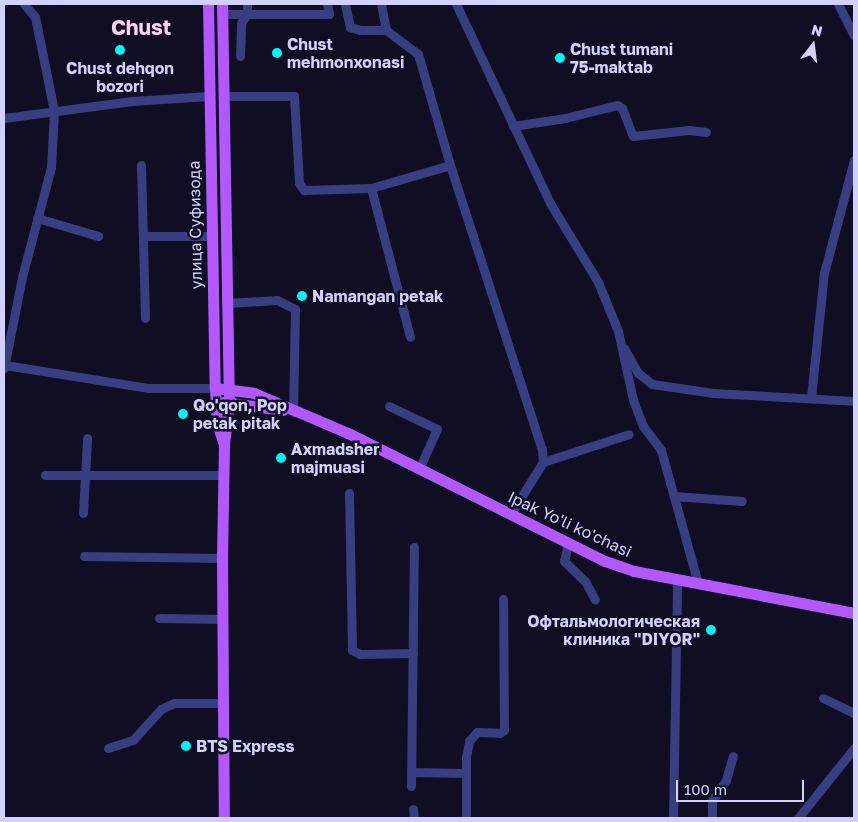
<!DOCTYPE html>
<html>
<head>
<meta charset="utf-8">
<style>
	body { margin:0 }
	#map { position:relative; width:858px; height:822px; overflow:hidden; background:#100e22; font-family:"Golos Text",sans-serif }
	div>[style] { position:absolute }
	.minor>* { height:9px; margin:-4.5px; padding:0 4.5px; transform-origin:4.5px; border-radius:4.5px; background:#393d81 }
	.major>* { height:11px; margin:-5.5px; padding:0 5.5px; transform-origin:5.5px; border-radius:5.5px; background:#b258fe }
	.dots>* { width:14px; height:14px; translate:-50% -50%; box-sizing:border-box; border:2px solid #100e22; border-radius:50% }
	span { translate:-50% -50%; white-space:nowrap; text-align:center; line-height:1.15; -webkit-text-stroke:5px #100e22; paint-order:stroke }
	.poi-label { font-size:16px; color:#d1d0ff; font-weight:700 }
	.left { translate:0 -50%; text-align:left }
	.right { translate:-100% -50%; text-align:right }
	.street-label { font-size:16px; color:#d1d0ff }
	.district-label { font-size:21px; color:#ffd2f2; font-weight:700 }
	.frame { position:absolute; inset:0; border:5px solid #d1d0ff; pointer-events:none }
	.north { position:absolute; left:788px; top:20px; width:50px; height:50px; -webkit-text-stroke:4px #100e22; paint-order:stroke; rotate:15deg; font-size:14px; font-weight:700; line-height:20px; text-align:center; color:#d1d0ff }
	.north::after { content:''; display:block; margin:auto; width:18px; height:22px; background:#d1d0ff; clip-path:polygon(50% 0,100% 100%,50% 72%,0 100%) }
	.scale { position:absolute; left:676px; top:780px; width:128px; height:22px; box-sizing:border-box; border:2px solid #d1d0ff; border-top:0; padding-left:6px; font-size:15px; line-height:18px; white-space:nowrap; color:#d1d0ff; -webkit-text-stroke:4px #100e22; paint-order:stroke }
</style>
</head>
<body>
<div id="map">
	<div class="minor">
		<i style="left:345px;top:4px;width:24px;rotate:78deg"></i>
		<i style="left:350px;top:27px;width:10px;rotate:17deg"></i>
		<i style="left:360px;top:30px;width:26px"></i>
		<i style="left:386px;top:30px;width:26px;rotate:-101deg"></i>
		<i style="left:456px;top:4px;width:220px;rotate:64.7deg"></i>
		<i style="left:550px;top:203px;width:92px;rotate:58.7deg"></i>
		<i style="left:598px;top:282px;width:53px;rotate:67.8deg"></i>
		<i style="left:618px;top:331px;width:71px;rotate:77.7deg"></i>
		<i style="left:633px;top:400px;width:28px;rotate:69deg"></i>
		<i style="left:643px;top:426px;width:30px;rotate:53deg"></i>
		<i style="left:661px;top:450px;width:138px;rotate:74.5deg"></i>
		<i style="left:838px;top:4px;width:35px;rotate:63deg"></i>
		<i style="left:222px;top:14px;width:107px"></i>
		<i style="left:329px;top:14px;width:10px;rotate:-101deg"></i>
		<i style="left:386px;top:30px;width:40px;rotate:37deg"></i>
		<i style="left:418px;top:54px;width:116px;rotate:73.9deg"></i>
		<i style="left:450px;top:165px;width:299px;rotate:72.1deg"></i>
		<i style="left:542px;top:449px;width:13px;rotate:86deg"></i>
		<i style="left:543px;top:462px;width:62px;rotate:121.9deg"></i>
		<i style="left:240px;top:56px;width:33px;rotate:-88deg"></i>
		<i style="left:241px;top:23px;width:11px;rotate:-56deg"></i>
		<i style="left:247px;top:14px;width:10px;rotate:-90deg"></i>
		<i style="left:224px;top:96px;width:70px"></i>
		<i style="left:294px;top:96px;width:87px;rotate:86.7deg"></i>
		<i style="left:299px;top:183px;width:9px;rotate:54deg"></i>
		<i style="left:304px;top:190px;width:67px;rotate:-1.7deg"></i>
		<i style="left:371px;top:188px;width:82px;rotate:-16.2deg"></i>
		<i style="left:4px;top:118px;width:129px;rotate:-7.6deg"></i>
		<i style="left:132px;top:101px;width:77px;rotate:-3.7deg"></i>
		<i style="left:513px;top:126px;width:53px;rotate:-8.7deg"></i>
		<i style="left:565px;top:118px;width:54px;rotate:-14deg"></i>
		<i style="left:617px;top:105px;width:6px;rotate:31deg"></i>
		<i style="left:622px;top:108px;width:30px;rotate:69deg"></i>
		<i style="left:633px;top:136px;width:56px;rotate:-6.1deg"></i>
		<i style="left:689px;top:130px;width:17px;rotate:7deg"></i>
		<i style="left:141px;top:165px;width:153px;rotate:88.5deg"></i>
		<i style="left:371px;top:188px;width:154px;rotate:75.3deg"></i>
		<i style="left:37px;top:218px;width:64px;rotate:16.4deg"></i>
		<i style="left:145px;top:236px;width:67px"></i>
		<i style="left:227px;top:303px;width:50px;rotate:-3.4deg"></i>
		<i style="left:277px;top:300px;width:20px;rotate:27deg"></i>
		<i style="left:295px;top:309px;width:103px;rotate:91.1deg"></i>
		<i style="left:624px;top:348px;width:29px;rotate:61deg"></i>
		<i style="left:638px;top:373px;width:18px;rotate:38deg"></i>
		<i style="left:652px;top:384px;width:62px;rotate:8.4deg"></i>
		<i style="left:713px;top:393px;width:141px;rotate:3.2deg"></i>
		<i style="left:4px;top:361px;width:4px;rotate:76deg"></i>
		<i style="left:5px;top:365px;width:146px;rotate:9.1deg"></i>
		<i style="left:149px;top:388px;width:66px"></i>
		<i style="left:4px;top:368px;width:93px;rotate:-78.8deg"></i>
		<i style="left:22px;top:277px;width:114px;rotate:-75.2deg"></i>
		<i style="left:51px;top:167px;width:56px;rotate:-86.9deg"></i>
		<i style="left:54px;top:111px;width:96px;rotate:-101.4deg"></i>
		<i style="left:35px;top:17px;width:17px;rotate:-130deg"></i>
		<i style="left:811px;top:398px;width:126px;rotate:-84.1deg"></i>
		<i style="left:824px;top:273px;width:117px;rotate:-75.1deg"></i>
		<i style="left:389px;top:406px;width:53px;rotate:25.6deg"></i>
		<i style="left:437px;top:429px;width:44px;rotate:114.2deg"></i>
		<i style="left:543px;top:462px;width:90px;rotate:-18deg"></i>
		<i style="left:45px;top:475px;width:178px"></i>
		<i style="left:349px;top:493px;width:157px;rotate:88.9deg"></i>
		<i style="left:352px;top:650px;width:9px;rotate:27deg"></i>
		<i style="left:360px;top:654px;width:53px;rotate:-1.1deg"></i>
		<i style="left:674px;top:496px;width:68px;rotate:4.2deg"></i>
		<i style="left:83px;top:513px;width:75px;rotate:-86.9deg"></i>
		<i style="left:568px;top:544px;width:17px;rotate:103deg"></i>
		<i style="left:564px;top:561px;width:29px;rotate:44deg"></i>
		<i style="left:585px;top:581px;width:21px;rotate:62deg"></i>
		<i style="left:84px;top:556px;width:138px;rotate:0.8deg"></i>
		<i style="left:159px;top:618px;width:64px;rotate:0.9deg"></i>
		<i style="left:823px;top:698px;width:34px;rotate:26deg"></i>
		<i style="left:108px;top:748px;width:26px;rotate:-18deg"></i>
		<i style="left:133px;top:740px;width:42px;rotate:-47.9deg"></i>
		<i style="left:161px;top:709px;width:14px;rotate:-25deg"></i>
		<i style="left:174px;top:703px;width:50px"></i>
		<i style="left:412px;top:772px;width:54px;rotate:1.1deg"></i>
		<i style="left:411px;top:786px;width:239px;rotate:-89.3deg"></i>
		<i style="left:413px;top:809px;width:9px;rotate:84deg"></i>
		<i style="left:466px;top:818px;width:61px;rotate:-90deg"></i>
		<i style="left:466px;top:757px;width:16px;rotate:-79deg"></i>
		<i style="left:469px;top:741px;width:12px;rotate:-48deg"></i>
		<i style="left:477px;top:732px;width:23px;rotate:2deg"></i>
		<i style="left:500px;top:733px;width:5px;rotate:-37deg"></i>
		<i style="left:504px;top:730px;width:131px;rotate:-90.4deg"></i>
		<i style="left:673px;top:818px;width:239px;rotate:-89deg"></i>
		<i style="left:712px;top:818px;width:17px;rotate:-90deg"></i>
		<i style="left:712px;top:801px;width:25px;rotate:-56deg"></i>
		<i style="left:726px;top:780px;width:25px;rotate:-74deg"></i>
		<i style="left:798px;top:818px;width:90px;rotate:-51.3deg"></i>
	</div>
	<div class="major">
		<i style="left:208px;top:4px;width:384px;rotate:89deg"></i>
		<i style="left:215px;top:388px;width:35px;rotate:87deg"></i>
		<i style="left:217px;top:423px;width:20px;rotate:72deg"></i>
		<i style="left:222px;top:4px;width:398px;rotate:89deg"></i>
		<i style="left:229px;top:402px;width:42px;rotate:96.8deg"></i>
		<i style="left:224px;top:444px;width:114px;rotate:91deg"></i>
		<i style="left:222px;top:558px;width:260px;rotate:89.6deg"></i>
		<i style="left:215px;top:388px;width:39px;rotate:7deg"></i>
		<i style="left:254px;top:393px;width:102px;rotate:23.1deg"></i>
		<i style="left:348px;top:433px;width:287px;rotate:26.5deg"></i>
		<i style="left:605px;top:561px;width:31px;rotate:19deg"></i>
		<i style="left:634px;top:571px;width:224px;rotate:10.8deg"></i>
		<i style="left:223px;top:402px;width:60px;rotate:7.7deg"></i>
	</div>
	<div class="dots">
		<i style="left:120px;top:50px;background:#02f4f8"></i>
		<i style="left:277px;top:53px;background:#02f4f8"></i>
		<i style="left:560px;top:58px;background:#02f4f8"></i>
		<i style="left:302px;top:296px;background:#02f4f8"></i>
		<i style="left:183px;top:414px;background:#02f4f8"></i>
		<i style="left:281px;top:458px;background:#02f4f8"></i>
		<i style="left:711px;top:630px;background:#02f4f8"></i>
		<i style="left:186px;top:746px;background:#02f4f8"></i>
	</div>
	<div class="poi-label">
		<span class="left" style="left:287px;top:53px">Chust<br>mehmonxonasi</span>
		<span class="left" style="left:570px;top:58px">Chust tumani<br>75-maktab</span>
		<span style="left:120px;top:77px">Chust dehqon<br>bozori</span>
		<span class="left" style="left:312px;top:296px">Namangan petak</span>
		<span class="left" style="left:193px;top:414px">Qo'qon, Pop<br>petak pitak</span>
		<span class="left" style="left:291px;top:458px">Axmadsher<br>majmuasi</span>
		<span class="right" style="left:700px;top:630px">Офтальмологическая<br>клиника "DIYOR"</span>
		<span class="left" style="left:196px;top:746px">BTS Express</span>
	</div>
	<div class="street-label">
		<span style="left:195px;top:225px;rotate:-91deg">улица Суфизода</span>
		<span style="left:570px;top:524px;rotate:25deg">Ipak Yo'li ko'chasi</span>
	</div>
	<div class="district-label">
		<span style="left:141px;top:27px">Chust</span>
	</div>
	<div class="frame"></div>
	<div class="north">N</div>
	<div class="scale">100 m</div>
</div>
</body>
</html>
